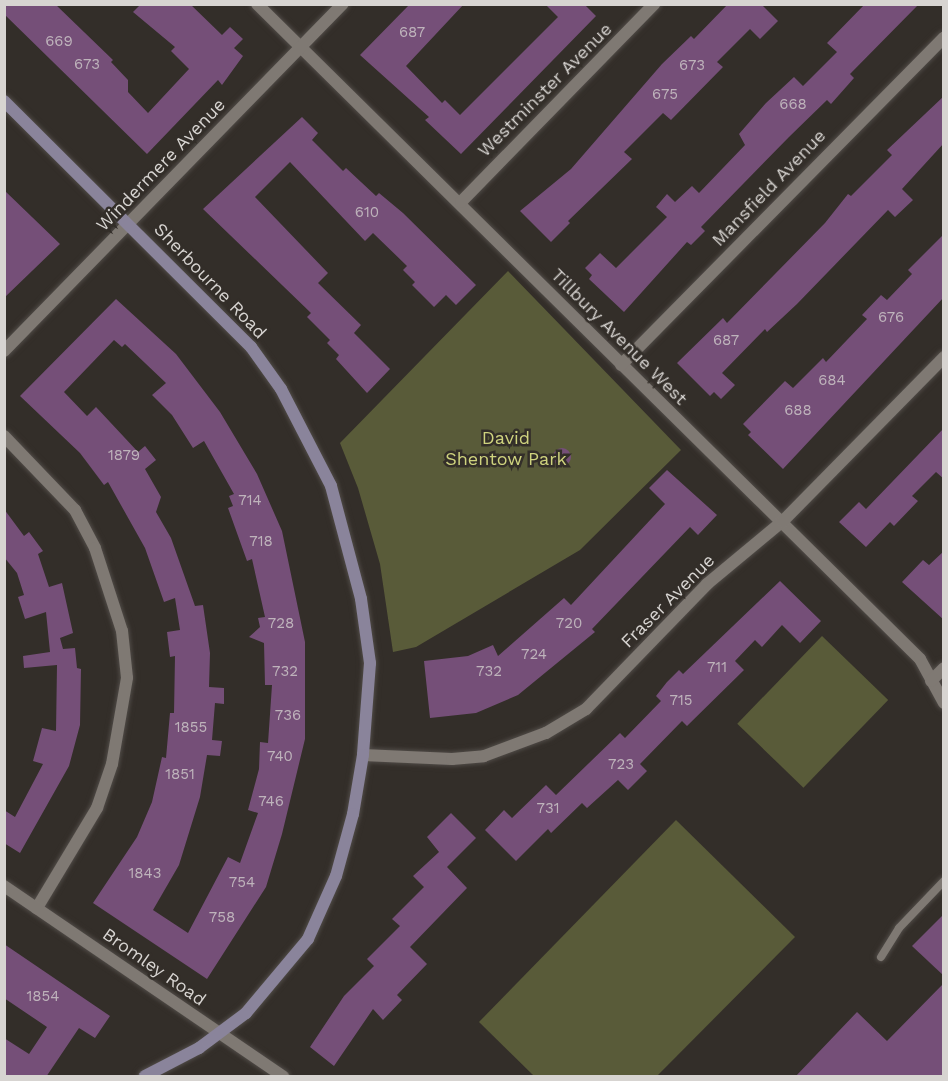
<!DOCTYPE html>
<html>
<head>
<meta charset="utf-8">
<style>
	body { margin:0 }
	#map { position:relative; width:948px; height:1081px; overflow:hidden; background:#332e29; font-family:"Work Sans",sans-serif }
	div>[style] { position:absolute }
	.green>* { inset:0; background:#595b39; transform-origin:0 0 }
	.building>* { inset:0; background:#754f78 }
	.round { border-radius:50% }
	.roads { filter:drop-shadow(0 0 2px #504b47) drop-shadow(0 0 2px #504b47) }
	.lane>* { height:8px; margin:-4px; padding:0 4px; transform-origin:4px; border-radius:4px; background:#7f7973 }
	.street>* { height:12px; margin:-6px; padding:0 6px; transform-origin:6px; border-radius:6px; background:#7f7973 }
	.secondary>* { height:12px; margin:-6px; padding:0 6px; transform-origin:6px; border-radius:6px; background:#8a849b }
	span { translate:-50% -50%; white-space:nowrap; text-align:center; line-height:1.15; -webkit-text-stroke:5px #332e29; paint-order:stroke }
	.number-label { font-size:15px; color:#beb3bb }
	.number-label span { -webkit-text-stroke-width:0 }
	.street-label { font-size:18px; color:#d7d4d1 }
	.park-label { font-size:18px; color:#cfd37e }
	.frame { position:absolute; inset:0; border:6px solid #d7d4d1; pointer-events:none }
</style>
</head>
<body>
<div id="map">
	<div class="green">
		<i style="clip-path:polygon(508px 271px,681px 450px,580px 550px,416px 647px,393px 652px,380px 564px,358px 488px,340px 443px)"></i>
		<i style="left:822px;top:636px;width:92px;height:122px;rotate:44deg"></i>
		<i style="clip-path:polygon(676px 820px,795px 937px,657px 1076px,534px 1076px,479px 1022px)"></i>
	</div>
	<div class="building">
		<i style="clip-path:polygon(4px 4px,55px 4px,113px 60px,111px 62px,128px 80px,128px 92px,148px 113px,189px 69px,171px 51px,175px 47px,133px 12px,141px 4px,190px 4px,222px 35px,230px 27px,243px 39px,234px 48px,243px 56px,222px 85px,218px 80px,147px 154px,4px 14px)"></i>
		<i style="clip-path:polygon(410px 4px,464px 4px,406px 66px,442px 103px,445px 100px,460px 115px,558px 17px,545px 4px,584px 4px,596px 16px,461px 154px,425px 120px,429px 117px,360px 55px)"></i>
		<i style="clip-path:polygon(728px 4px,761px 4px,778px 21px,760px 39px,750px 29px,717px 62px,723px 67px,671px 120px,663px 113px,624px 152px,632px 159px,568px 221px,570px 223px,551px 242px,520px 211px,571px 169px,662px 64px,691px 36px,694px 39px)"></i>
		<i style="clip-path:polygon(865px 4px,919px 4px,850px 74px,854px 78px,831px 104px,827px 100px,789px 137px,701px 227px,705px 231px,691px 245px,687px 242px,624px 312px,589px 279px,592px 275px,585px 268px,600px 253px,616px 268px,667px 217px,656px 207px,667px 194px,675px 202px,692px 186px,699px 193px,745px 145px,739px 134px,766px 103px,794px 77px,803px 86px,837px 52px,827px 43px)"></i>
		<i style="clip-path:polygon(944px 96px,944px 143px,902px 189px,913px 200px,895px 217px,888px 210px,797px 304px,767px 332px,765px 329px,722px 373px,735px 385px,721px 399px,714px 392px,710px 396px,677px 363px,723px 318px,727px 323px,825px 223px,848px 194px,851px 196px,892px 155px,887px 150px)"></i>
		<i style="clip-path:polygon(302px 117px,318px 133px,312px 140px,343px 171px,346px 168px,376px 196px,379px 193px,403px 213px,476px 285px,456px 305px,446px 295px,434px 307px,412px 285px,415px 282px,403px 270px,407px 266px,373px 233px,365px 241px,290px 162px,255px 197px,328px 273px,318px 283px,361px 325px,354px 333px,390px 369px,367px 393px,336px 359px,339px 355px,327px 343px,330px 340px,307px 317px,311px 313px,203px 209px)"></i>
		<i style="clip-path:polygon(4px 190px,60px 244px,4px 298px,5px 248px)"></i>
		<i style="clip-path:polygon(944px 234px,944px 297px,783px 469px,748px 435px,751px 432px,743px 424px,785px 381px,793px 388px,823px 358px,826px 362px,867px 319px,862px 315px,881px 295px,887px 300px,912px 274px,908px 270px)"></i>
		<i style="clip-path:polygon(evenodd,116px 299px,176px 354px,220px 412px,257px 474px,282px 531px,305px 642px,305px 739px,282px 834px,266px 887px,207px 979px,93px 903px,137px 837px,152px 802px,162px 757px,166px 758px,170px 713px,174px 713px,175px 656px,170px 657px,167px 632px,180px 630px,175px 598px,164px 602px,145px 548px,108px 482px,104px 485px,80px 453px,20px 396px,116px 299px,114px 340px,122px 347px,125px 344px,166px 383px,152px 395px,172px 415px,193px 448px,204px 441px,234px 494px,229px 496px,233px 506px,228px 508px,247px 561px,252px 559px,265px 617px,258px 618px,260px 627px,249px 637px,264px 643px,265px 685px,272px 685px,268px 743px,260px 742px,259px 769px,248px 810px,258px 813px,240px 863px,228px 857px,188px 933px,153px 910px,179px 865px,200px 797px,207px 755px,220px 756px,222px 741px,212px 740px,215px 703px,224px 704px,224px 688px,209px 687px,210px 653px,203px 605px,195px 606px,171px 538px,156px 512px,161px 497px,145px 469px,156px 460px,145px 446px,138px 452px,96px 407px,87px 416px,64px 392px,114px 340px)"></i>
		<i style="clip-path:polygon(944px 428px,944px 479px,936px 472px,912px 496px,918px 501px,894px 526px,890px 522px,866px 547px,839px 522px,859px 502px,866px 509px)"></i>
		<i class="round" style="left:553px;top:448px;width:18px;height:18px"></i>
		<i style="clip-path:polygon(667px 470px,717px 515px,698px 535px,690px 527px,592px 629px,595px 632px,518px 695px,476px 713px,430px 718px,424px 661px,468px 656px,493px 645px,498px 656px,564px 598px,571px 605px,665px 504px,649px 488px)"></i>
		<i style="clip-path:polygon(4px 509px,24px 536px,29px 532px,43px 551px,38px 554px,49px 587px,62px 583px,73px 633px,60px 638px,63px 649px,75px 648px,77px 668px,81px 669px,80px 725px,69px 766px,20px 853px,4px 843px,4px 810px,15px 817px,43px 764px,33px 761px,42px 728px,56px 731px,57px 665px,24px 668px,23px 656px,50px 652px,46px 612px,25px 619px,18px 597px,24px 595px,17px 573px,4px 557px)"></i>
		<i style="clip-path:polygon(944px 551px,944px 620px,902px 582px,923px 560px,929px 565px)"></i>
		<i style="clip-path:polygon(780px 581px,821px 621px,800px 643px,782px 625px,762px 647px,755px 640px,735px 661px,744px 670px,687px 726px,682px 721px,640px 764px,647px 771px,628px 790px,618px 780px,587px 808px,582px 803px,551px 833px,548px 829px,516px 861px,485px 830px,504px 810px,512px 818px,546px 785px,556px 795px,620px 733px,625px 738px,661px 701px,656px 696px,667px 682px,679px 670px,683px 674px)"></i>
		<i style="clip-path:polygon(451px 813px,476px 838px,447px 867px,467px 888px,410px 947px,427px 964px,397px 995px,402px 1000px,383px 1020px,373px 1009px,334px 1066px,310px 1047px,344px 996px,374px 966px,367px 959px,400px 926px,392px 919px,424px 887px,413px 876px,439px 852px,427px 837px)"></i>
		<i style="clip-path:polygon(944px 914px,944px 976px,912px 946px)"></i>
		<i style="clip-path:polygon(4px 944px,110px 1016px,95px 1038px,79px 1028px,46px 1077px,4px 1077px,4px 1038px,29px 1054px,47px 1027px,4px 998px)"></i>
		<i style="clip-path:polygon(944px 983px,944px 1077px,795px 1077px,857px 1012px,887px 1041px)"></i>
	</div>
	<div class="roads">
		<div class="lane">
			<i style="left:881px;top:957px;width:34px;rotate:-58deg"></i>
			<i style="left:899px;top:928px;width:65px;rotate:-46.2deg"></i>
		</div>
		<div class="street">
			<i style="left:257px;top:4px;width:932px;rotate:44.65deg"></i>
			<i style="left:920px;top:659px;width:50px;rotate:61.4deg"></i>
			<i style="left:461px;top:202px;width:277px;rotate:-45.7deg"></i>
			<i style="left:4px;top:351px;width:485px;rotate:-45.7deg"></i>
			<i style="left:621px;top:365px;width:460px;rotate:-45.4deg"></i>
			<i style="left:4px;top:436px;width:103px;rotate:46.2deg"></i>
			<i style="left:75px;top:510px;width:43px;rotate:62.2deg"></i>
			<i style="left:95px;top:548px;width:87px;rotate:72deg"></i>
			<i style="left:122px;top:631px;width:47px;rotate:83.9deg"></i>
			<i style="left:127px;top:678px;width:87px;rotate:99.9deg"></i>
			<i style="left:112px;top:764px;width:46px;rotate:108.8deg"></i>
			<i style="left:97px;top:808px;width:117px;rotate:121deg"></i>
			<i style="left:931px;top:681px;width:18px;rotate:-45deg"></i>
			<i style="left:363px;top:755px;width:89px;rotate:2.6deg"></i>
			<i style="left:452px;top:759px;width:32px;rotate:-5deg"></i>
			<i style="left:484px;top:756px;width:66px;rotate:-20.4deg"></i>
			<i style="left:546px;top:733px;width:47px;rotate:-31deg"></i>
			<i style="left:586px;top:709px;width:174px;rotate:-45.9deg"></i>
			<i style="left:707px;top:584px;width:99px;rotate:-39.7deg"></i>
			<i style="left:783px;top:521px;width:230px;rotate:-45.5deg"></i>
			<i style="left:4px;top:886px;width:338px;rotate:34.3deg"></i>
		</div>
		<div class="secondary">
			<i style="left:4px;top:101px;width:349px;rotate:44.9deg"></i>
			<i style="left:251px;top:347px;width:52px;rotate:54.5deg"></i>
			<i style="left:281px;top:389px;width:109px;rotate:62.7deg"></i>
			<i style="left:331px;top:486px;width:117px;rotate:75.1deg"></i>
			<i style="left:361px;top:599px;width:65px;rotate:82deg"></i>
			<i style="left:370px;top:663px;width:92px;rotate:94.4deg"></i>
			<i style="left:363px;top:755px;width:60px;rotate:99.6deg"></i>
			<i style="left:353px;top:814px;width:64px;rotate:105.3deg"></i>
			<i style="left:336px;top:876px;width:69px;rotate:114deg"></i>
			<i style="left:308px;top:939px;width:97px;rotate:130deg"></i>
			<i style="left:246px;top:1013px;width:59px;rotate:143.3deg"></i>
			<i style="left:199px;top:1048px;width:61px;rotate:152.6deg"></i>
		</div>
	</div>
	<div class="number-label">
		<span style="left:412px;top:33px">687</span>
		<span style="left:59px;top:42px">669</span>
		<span style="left:87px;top:65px">673</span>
		<span style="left:692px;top:66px">673</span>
		<span style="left:665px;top:95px">675</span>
		<span style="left:793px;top:105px">668</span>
		<span style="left:367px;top:213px">610</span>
		<span style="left:891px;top:318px">676</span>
		<span style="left:726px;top:341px">687</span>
		<span style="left:832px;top:381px">684</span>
		<span style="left:798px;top:411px">688</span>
		<span style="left:124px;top:456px">1879</span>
		<span style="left:250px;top:501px">714</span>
		<span style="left:261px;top:542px">718</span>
		<span style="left:281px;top:624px">728</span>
		<span style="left:569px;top:624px">720</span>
		<span style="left:534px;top:655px">724</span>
		<span style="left:717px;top:668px">711</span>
		<span style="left:285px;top:672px">732</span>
		<span style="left:489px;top:672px">732</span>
		<span style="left:681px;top:701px">715</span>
		<span style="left:288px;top:716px">736</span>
		<span style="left:191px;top:728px">1855</span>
		<span style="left:280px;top:757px">740</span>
		<span style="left:621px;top:765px">723</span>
		<span style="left:180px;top:775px">1851</span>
		<span style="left:271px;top:802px">746</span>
		<span style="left:548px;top:809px">731</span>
		<span style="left:145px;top:874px">1843</span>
		<span style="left:242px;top:883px">754</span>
		<span style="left:222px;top:918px">758</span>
		<span style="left:43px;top:997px">1854</span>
	</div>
	<div class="street-label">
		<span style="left:545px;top:90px;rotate:-45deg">Westminster Avenue</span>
		<span style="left:161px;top:165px;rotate:-46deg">Windermere Avenue</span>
		<span style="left:769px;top:188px;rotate:-46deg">Mansfield Avenue</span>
		<span style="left:210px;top:281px;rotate:46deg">Sherbourne Road</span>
		<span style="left:619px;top:337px;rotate:45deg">Tillbury Avenue West</span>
		<span style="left:668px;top:601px;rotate:-45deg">Fraser Avenue</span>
		<span style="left:154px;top:967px;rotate:35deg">Bromley Road</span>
	</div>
	<div class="park-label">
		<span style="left:506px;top:449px">David<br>Shentow Park</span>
	</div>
	<div class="frame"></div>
</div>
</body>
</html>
